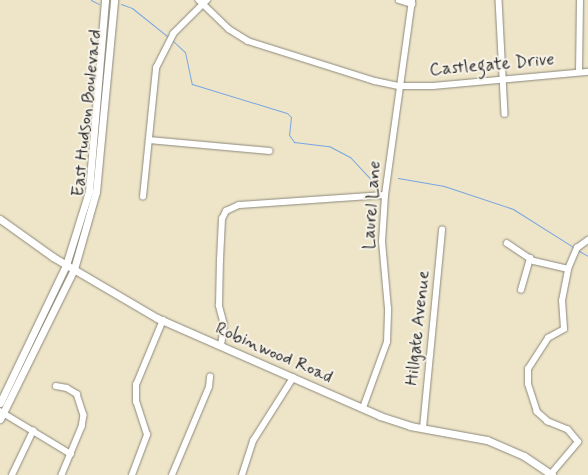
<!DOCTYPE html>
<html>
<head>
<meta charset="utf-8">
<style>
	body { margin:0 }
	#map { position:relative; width:588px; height:475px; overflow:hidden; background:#eee5c9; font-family:Mynerve,sans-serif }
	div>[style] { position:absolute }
	.stream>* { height:1px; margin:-0.5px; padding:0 0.5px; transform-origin:0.5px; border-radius:0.5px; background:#77a6e1 }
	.roads { filter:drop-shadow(0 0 1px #8c887a) drop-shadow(0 0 1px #8c887a) }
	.minor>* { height:5.5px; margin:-2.75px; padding:0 2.75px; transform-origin:2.75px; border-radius:2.75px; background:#fff }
	.major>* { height:7px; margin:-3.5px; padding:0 3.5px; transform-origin:3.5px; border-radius:3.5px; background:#fff }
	span { translate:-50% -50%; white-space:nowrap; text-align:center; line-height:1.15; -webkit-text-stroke:4px #f7f3e8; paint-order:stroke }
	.street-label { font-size:18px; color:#2b2b2b }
</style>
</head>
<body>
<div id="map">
	<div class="stream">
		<i style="left:91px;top:0;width:9px;rotate:27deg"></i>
		<i style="left:121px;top:4px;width:12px;rotate:20deg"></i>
		<i style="left:132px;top:8px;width:45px;rotate:38.7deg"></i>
		<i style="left:173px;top:41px;width:16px;rotate:43deg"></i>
		<i style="left:185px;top:52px;width:33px;rotate:78deg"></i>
		<i style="left:192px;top:84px;width:99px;rotate:17deg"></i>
		<i style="left:287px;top:113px;width:6px;rotate:45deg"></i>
		<i style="left:291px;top:117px;width:18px;rotate:96deg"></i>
		<i style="left:289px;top:135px;width:9px;rotate:54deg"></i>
		<i style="left:294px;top:142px;width:35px;rotate:7deg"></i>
		<i style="left:329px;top:146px;width:24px;rotate:28deg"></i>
		<i style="left:350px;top:157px;width:33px;rotate:47deg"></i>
		<i style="left:372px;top:181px;width:7px;rotate:-27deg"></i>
		<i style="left:398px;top:178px;width:47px;rotate:9.9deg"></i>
		<i style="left:444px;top:186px;width:73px;rotate:18.4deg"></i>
		<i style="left:513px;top:209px;width:71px;rotate:32.3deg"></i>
		<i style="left:579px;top:251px;width:10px;rotate:29deg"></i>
	</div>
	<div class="roads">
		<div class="minor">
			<i style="left:199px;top:0;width:42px;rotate:44deg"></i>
			<i style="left:229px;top:29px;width:22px;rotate:32deg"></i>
			<i style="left:248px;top:41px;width:133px;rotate:17.5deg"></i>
			<i style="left:375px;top:81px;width:25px;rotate:12deg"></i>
			<i style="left:399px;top:86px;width:34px"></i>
			<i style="left:433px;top:86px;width:156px;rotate:-5.2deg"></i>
			<i style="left:399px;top:0;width:14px;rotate:17deg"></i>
			<i style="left:499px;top:0;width:114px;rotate:87deg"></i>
			<i style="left:579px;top:72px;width:72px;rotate:-89.2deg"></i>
			<i style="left:149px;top:140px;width:121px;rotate:5.2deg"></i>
			<i style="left:143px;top:197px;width:130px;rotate:-84.2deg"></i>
			<i style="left:156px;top:68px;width:38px;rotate:-63deg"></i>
			<i style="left:173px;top:34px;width:48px;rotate:-45deg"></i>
			<i style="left:507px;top:243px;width:32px;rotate:34deg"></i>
			<i style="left:534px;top:261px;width:35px;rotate:13deg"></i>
			<i style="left:521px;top:290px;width:33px;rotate:-74deg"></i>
			<i style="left:221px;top:346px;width:21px;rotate:-82deg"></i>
			<i style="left:224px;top:325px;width:20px;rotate:-105deg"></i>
			<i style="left:219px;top:306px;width:46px;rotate:-88.8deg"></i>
			<i style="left:220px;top:260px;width:41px;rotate:-87.2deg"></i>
			<i style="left:222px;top:219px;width:9px;rotate:-63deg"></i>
			<i style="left:226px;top:211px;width:14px;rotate:-25deg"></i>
			<i style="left:239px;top:205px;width:146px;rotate:-3.9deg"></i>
			<i style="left:56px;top:386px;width:11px;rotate:10deg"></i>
			<i style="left:67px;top:388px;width:12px;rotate:31deg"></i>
			<i style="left:77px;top:394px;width:22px;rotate:72deg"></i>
			<i style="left:84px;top:415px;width:12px;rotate:99deg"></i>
			<i style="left:82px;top:427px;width:52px;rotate:112.6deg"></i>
			<i style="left:363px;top:408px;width:70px;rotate:-70deg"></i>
			<i style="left:387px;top:342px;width:33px;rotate:-88deg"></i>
			<i style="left:388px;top:309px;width:67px;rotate:-95.1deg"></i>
			<i style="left:382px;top:242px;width:47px;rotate:-86.3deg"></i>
			<i style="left:385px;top:195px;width:197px;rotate:-82.1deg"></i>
			<i style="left:0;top:411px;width:83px;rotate:31.2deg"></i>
			<i style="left:423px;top:428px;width:199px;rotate:-84.5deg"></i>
			<i style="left:551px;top:474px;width:42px;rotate:-49.8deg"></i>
			<i style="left:578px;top:442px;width:16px;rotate:-130deg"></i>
			<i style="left:568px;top:430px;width:22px;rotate:-158deg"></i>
			<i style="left:548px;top:422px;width:15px;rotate:-138deg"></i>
			<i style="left:537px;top:412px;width:29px;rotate:-108deg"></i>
			<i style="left:528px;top:384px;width:15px;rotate:-90deg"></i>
			<i style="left:528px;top:369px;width:37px;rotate:-57deg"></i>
			<i style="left:548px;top:338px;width:18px;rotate:-29deg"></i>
			<i style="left:564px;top:329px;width:28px;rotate:-94deg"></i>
			<i style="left:562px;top:301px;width:33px;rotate:-79deg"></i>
			<i style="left:568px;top:269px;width:23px;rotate:-67deg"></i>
			<i style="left:577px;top:248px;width:14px;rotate:-36deg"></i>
			<i style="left:12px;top:475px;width:49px;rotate:-64.5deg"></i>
			<i style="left:132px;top:475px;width:43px;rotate:-69.4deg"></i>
			<i style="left:147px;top:435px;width:35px;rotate:-108deg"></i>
			<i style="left:136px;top:402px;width:17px;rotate:-90deg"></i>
			<i style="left:136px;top:385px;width:70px;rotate:-67.4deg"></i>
			<i style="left:172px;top:475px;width:95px;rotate:-67.2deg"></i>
			<i style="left:209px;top:387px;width:10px;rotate:-84deg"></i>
			<i style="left:242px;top:475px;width:36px;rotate:-72deg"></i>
			<i style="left:253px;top:441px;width:75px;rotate:-57.6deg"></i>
		</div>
		<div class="major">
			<i style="left:0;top:219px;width:65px;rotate:35.6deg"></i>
			<i style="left:53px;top:257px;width:121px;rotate:30.4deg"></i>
			<i style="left:157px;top:318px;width:244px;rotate:23.7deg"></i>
			<i style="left:380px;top:416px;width:32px;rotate:18deg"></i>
			<i style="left:410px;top:426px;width:78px;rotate:10.3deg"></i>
			<i style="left:487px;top:440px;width:40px;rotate:23.4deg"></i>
			<i style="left:524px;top:456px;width:34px;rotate:34deg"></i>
			<i style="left:0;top:403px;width:153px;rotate:-64.4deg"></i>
			<i style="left:66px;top:265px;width:77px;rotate:-72.7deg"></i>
			<i style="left:89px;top:191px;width:192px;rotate:-85.2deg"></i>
			<i style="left:0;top:419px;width:167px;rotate:-63.7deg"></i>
			<i style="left:74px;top:269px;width:80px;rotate:-74.1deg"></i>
			<i style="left:96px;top:192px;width:193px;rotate:-84.6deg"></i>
		</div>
	</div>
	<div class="street-label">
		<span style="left:492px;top:65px;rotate:-5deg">Castlegate Drive</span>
		<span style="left:87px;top:113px;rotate:-84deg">East Hudson Boulevard</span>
		<span style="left:372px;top:205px;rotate:-86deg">Laurel Lane</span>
		<span style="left:418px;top:328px;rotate:-84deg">Hillgate Avenue</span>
		<span style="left:274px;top:353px;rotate:24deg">Robinwood Road</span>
	</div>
</div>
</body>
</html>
